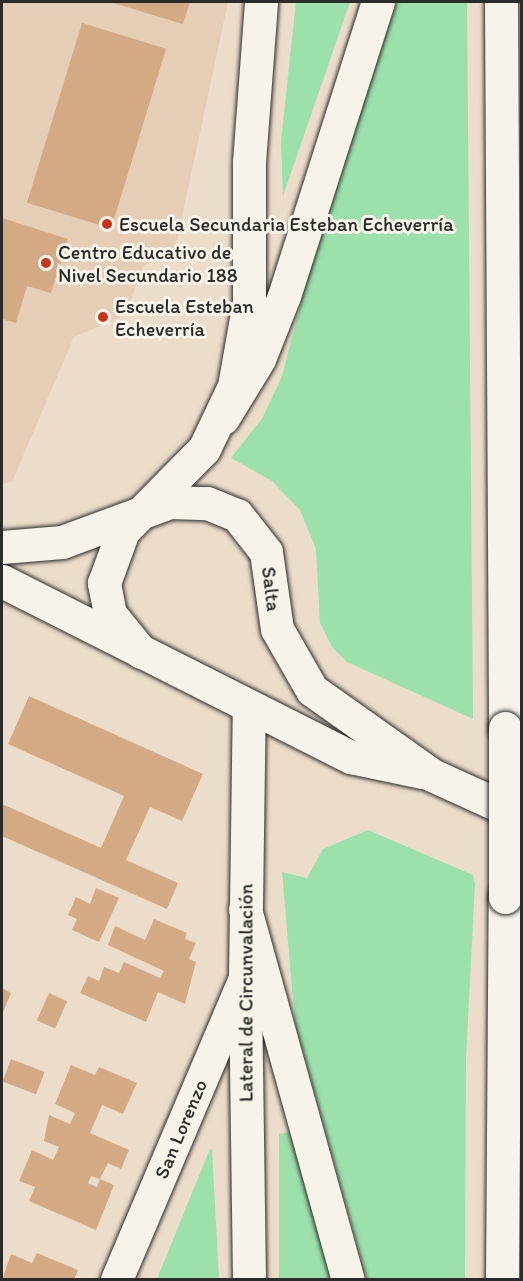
<!DOCTYPE html>
<html>
<head>
<meta charset="utf-8">
<style>
	body { margin:0 }
	#map { position:relative; width:523px; height:1281px; overflow:hidden; background:#ecddca; font-family:Itim,sans-serif }
	div>[style] { position:absolute }
	.built>* { inset:0; background:#e5ceb5 }
	.green>* { inset:0; background:#9ce0ac }
	.building>* { inset:0; background:#d4aa85; transform-origin:0 0 }
	.roads { filter:drop-shadow(0 0 2px #2b2b2b) drop-shadow(0 0 2px #2b2b2b) }
	.street>* { height:32px; margin:-16px; padding:0 16px; transform-origin:16px; border-radius:16px; background:#f7f3e8 }
	.secondary>* { height:33px; margin:-16.5px; padding:0 16.5px; transform-origin:16.5px; border-radius:16.5px; background:#f7f3e8 }
	.highway>* { height:33px; margin:-16.5px; padding:0 16.5px; transform-origin:16.5px; border-radius:16.5px; background:#f7f3e8 }
	.bridges { filter:drop-shadow(0 0 2px #2b2b2b) drop-shadow(0 0 2px #2b2b2b) }
	.highway-bridge>* { height:33px; margin:-16.5px; padding:0 16.5px; transform-origin:16.5px; border-radius:16.5px; background:#f7f3e8 }
	.dots>* { width:16px; height:16px; translate:-50% -50%; box-sizing:border-box; border:3px solid #f7f3e8; border-radius:50% }
	span { translate:-50% -50%; white-space:nowrap; text-align:center; line-height:1.15; -webkit-text-stroke:6px #f7f3e8; paint-order:stroke }
	.poi-label { font-size:20px; color:#2b2b2b }
	.left { translate:0 -50%; text-align:left }
	.street-label { font-size:20px; color:#2b2b2b }
	.frame { position:absolute; inset:0; border:3px solid #2b2b2b; pointer-events:none }
</style>
</head>
<body>
<div id="map">
	<div class="built">
		<i style="clip-path:polygon(2px 2px,228px 2px,174px 254px,144px 265px,125px 315px,74px 337px,12px 482px,2px 484px)"></i>
	</div>
	<div class="green">
		<i style="clip-path:polygon(296px 2px,350px 2px,283px 196px,281px 141px)"></i>
		<i style="clip-path:polygon(397px 2px,467px 2px,473px 719px,347px 662px,332px 647px,320px 623px,316px 549px,300px 510px,272px 481px,231px 458px,263px 417px,282px 376px,319px 232px)"></i>
		<i style="clip-path:polygon(368px 830px,473px 875px,475px 884px,466px 1058px,465px 1279px,367px 1279px,295px 1022px,282px 872px,307px 878px,323px 849px)"></i>
		<i style="clip-path:polygon(290px 1132px,317px 1224px,331px 1279px,279px 1279px,279px 1134px)"></i>
		<i style="clip-path:polygon(212px 1149px,219px 1279px,157px 1279px,210px 1149px)"></i>
	</div>
	<div class="building">
		<i style="clip-path:polygon(110px 2px,190px 2px,183px 24px)"></i>
		<i style="left:82px;top:23px;width:88px;height:188px;rotate:17deg"></i>
		<i style="clip-path:polygon(2px 218px,68px 239px,51px 293px,27px 286px,16px 323px,2px 319px)"></i>
		<i style="clip-path:polygon(29px 696px,203px 774px,182px 821px,150px 807px,126px 860px,178px 883px,167px 909px,2px 836px,2px 804px,101px 848px,124px 796px,8px 744px)"></i>
		<i style="clip-path:polygon(96px 888px,119px 898px,99px 942px,72px 930px,77px 919px,68px 915px,76px 897px,90px 904px)"></i>
		<i style="clip-path:polygon(154px 919px,187px 933px,185px 939px,196px 943px,189px 959px,196px 962px,185px 1004px,158px 992px,146px 1022px,80px 993px,88px 976px,99px 981px,104px 967px,119px 973px,124px 962px,160px 978px,164px 971px,108px 945px,115px 926px,145px 940px)"></i>
		<i style="clip-path:polygon(2px 988px,11px 993px,2px 1015px)"></i>
		<i style="left:49px;top:993px;width:20px;height:30px;rotate:24deg"></i>
		<i style="left:11px;top:1059px;width:36px;height:24px;rotate:21deg"></i>
		<i style="clip-path:polygon(71px 1065px,95px 1075px,99px 1067px,137px 1083px,123px 1114px,102px 1105px,90px 1133px,129px 1150px,121px 1169px,108px 1163px,100px 1179px,91px 1176px,88px 1183px,97px 1187px,100px 1179px,114px 1185px,96px 1230px,29px 1201px,35px 1187px,19px 1181px,32px 1150px,53px 1160px,59px 1147px,44px 1141px,49px 1115px,70px 1124px,75px 1113px,55px 1104px)"></i>
		<i style="clip-path:polygon(37px 1253px,78px 1270px,74px 1280px,2px 1280px,11px 1254px,32px 1263px)"></i>
	</div>
	<div class="roads">
		<div class="street">
			<i style="left:117px;top:1280px;width:328px;rotate:-67deg"></i>
		</div>
		<div class="secondary">
			<i style="left:2px;top:547px;width:60px;rotate:-4.8deg"></i>
			<i style="left:62px;top:542px;width:115px;rotate:-20.3deg"></i>
			<i style="left:170px;top:502px;width:37px;rotate:2deg"></i>
			<i style="left:207px;top:503px;width:32px;rotate:22deg"></i>
			<i style="left:237px;top:515px;width:47px;rotate:51.9deg"></i>
			<i style="left:266px;top:552px;width:78px;rotate:81.9deg"></i>
			<i style="left:277px;top:629px;width:70px;rotate:60.2deg"></i>
			<i style="left:312px;top:690px;width:147px;rotate:35.3deg"></i>
			<i style="left:432px;top:775px;width:99px;rotate:24.5deg"></i>
			<i style="left:2px;top:581px;width:391px;rotate:26.8deg"></i>
			<i style="left:351px;top:757px;width:73px;rotate:11.9deg"></i>
			<i style="left:141px;top:652px;width:49px;rotate:-129.2deg"></i>
			<i style="left:110px;top:614px;width:32px;rotate:-101deg"></i>
			<i style="left:104px;top:583px;width:55px;rotate:-69.9deg"></i>
			<i style="left:123px;top:531px;width:115px;rotate:-45.4deg"></i>
			<i style="left:204px;top:449px;width:70px;rotate:-64.5deg"></i>
			<i style="left:234px;top:386px;width:86px;rotate:-80deg"></i>
			<i style="left:249px;top:301px;width:139px;rotate:-90deg"></i>
			<i style="left:249px;top:162px;width:160px;rotate:-85.7deg"></i>
			<i style="left:249px;top:1280px;width:302px;rotate:-90.8deg"></i>
			<i style="left:245px;top:978px;width:272px;rotate:-89.2deg"></i>
		</div>
		<div class="highway">
			<i style="left:501px;top:2px;width:726px;rotate:89.68deg"></i>
			<i style="left:223px;top:418px;width:69px;rotate:-58.6deg"></i>
			<i style="left:259px;top:359px;width:68px;rotate:-68.4deg"></i>
			<i style="left:284px;top:296px;width:309px;rotate:-72.3deg"></i>
			<i style="left:245px;top:909px;width:385px;rotate:74.5deg"></i>
			<i style="left:502px;top:1280px;width:383px;rotate:-89.6deg"></i>
		</div>
	</div>
	<div class="bridges">
		<div class="highway-bridge">
			<i style="left:505px;top:897px;width:169px;rotate:-90deg"></i>
		</div>
	</div>
	<div class="dots">
		<i style="left:107px;top:224px;background:#c8321e"></i>
		<i style="left:46px;top:263px;background:#c8321e"></i>
		<i style="left:103px;top:317px;background:#c8321e"></i>
	</div>
	<div class="poi-label">
		<span class="left" style="left:119px;top:224px">Escuela Secundaria Esteban Echeverría</span>
		<span class="left" style="left:58px;top:264px">Centro Educativo de<br>Nivel Secundario 188</span>
		<span class="left" style="left:115px;top:318px">Escuela Esteban<br>Echeverría</span>
	</div>
	<div class="street-label">
		<span style="left:271px;top:589px;rotate:83deg">Salta</span>
		<span style="left:246px;top:993px;rotate:-90deg">Lateral de Circunvalación</span>
		<span style="left:181px;top:1129px;rotate:-67deg">San Lorenzo</span>
	</div>
	<div class="frame"></div>
</div>
</body>
</html>
